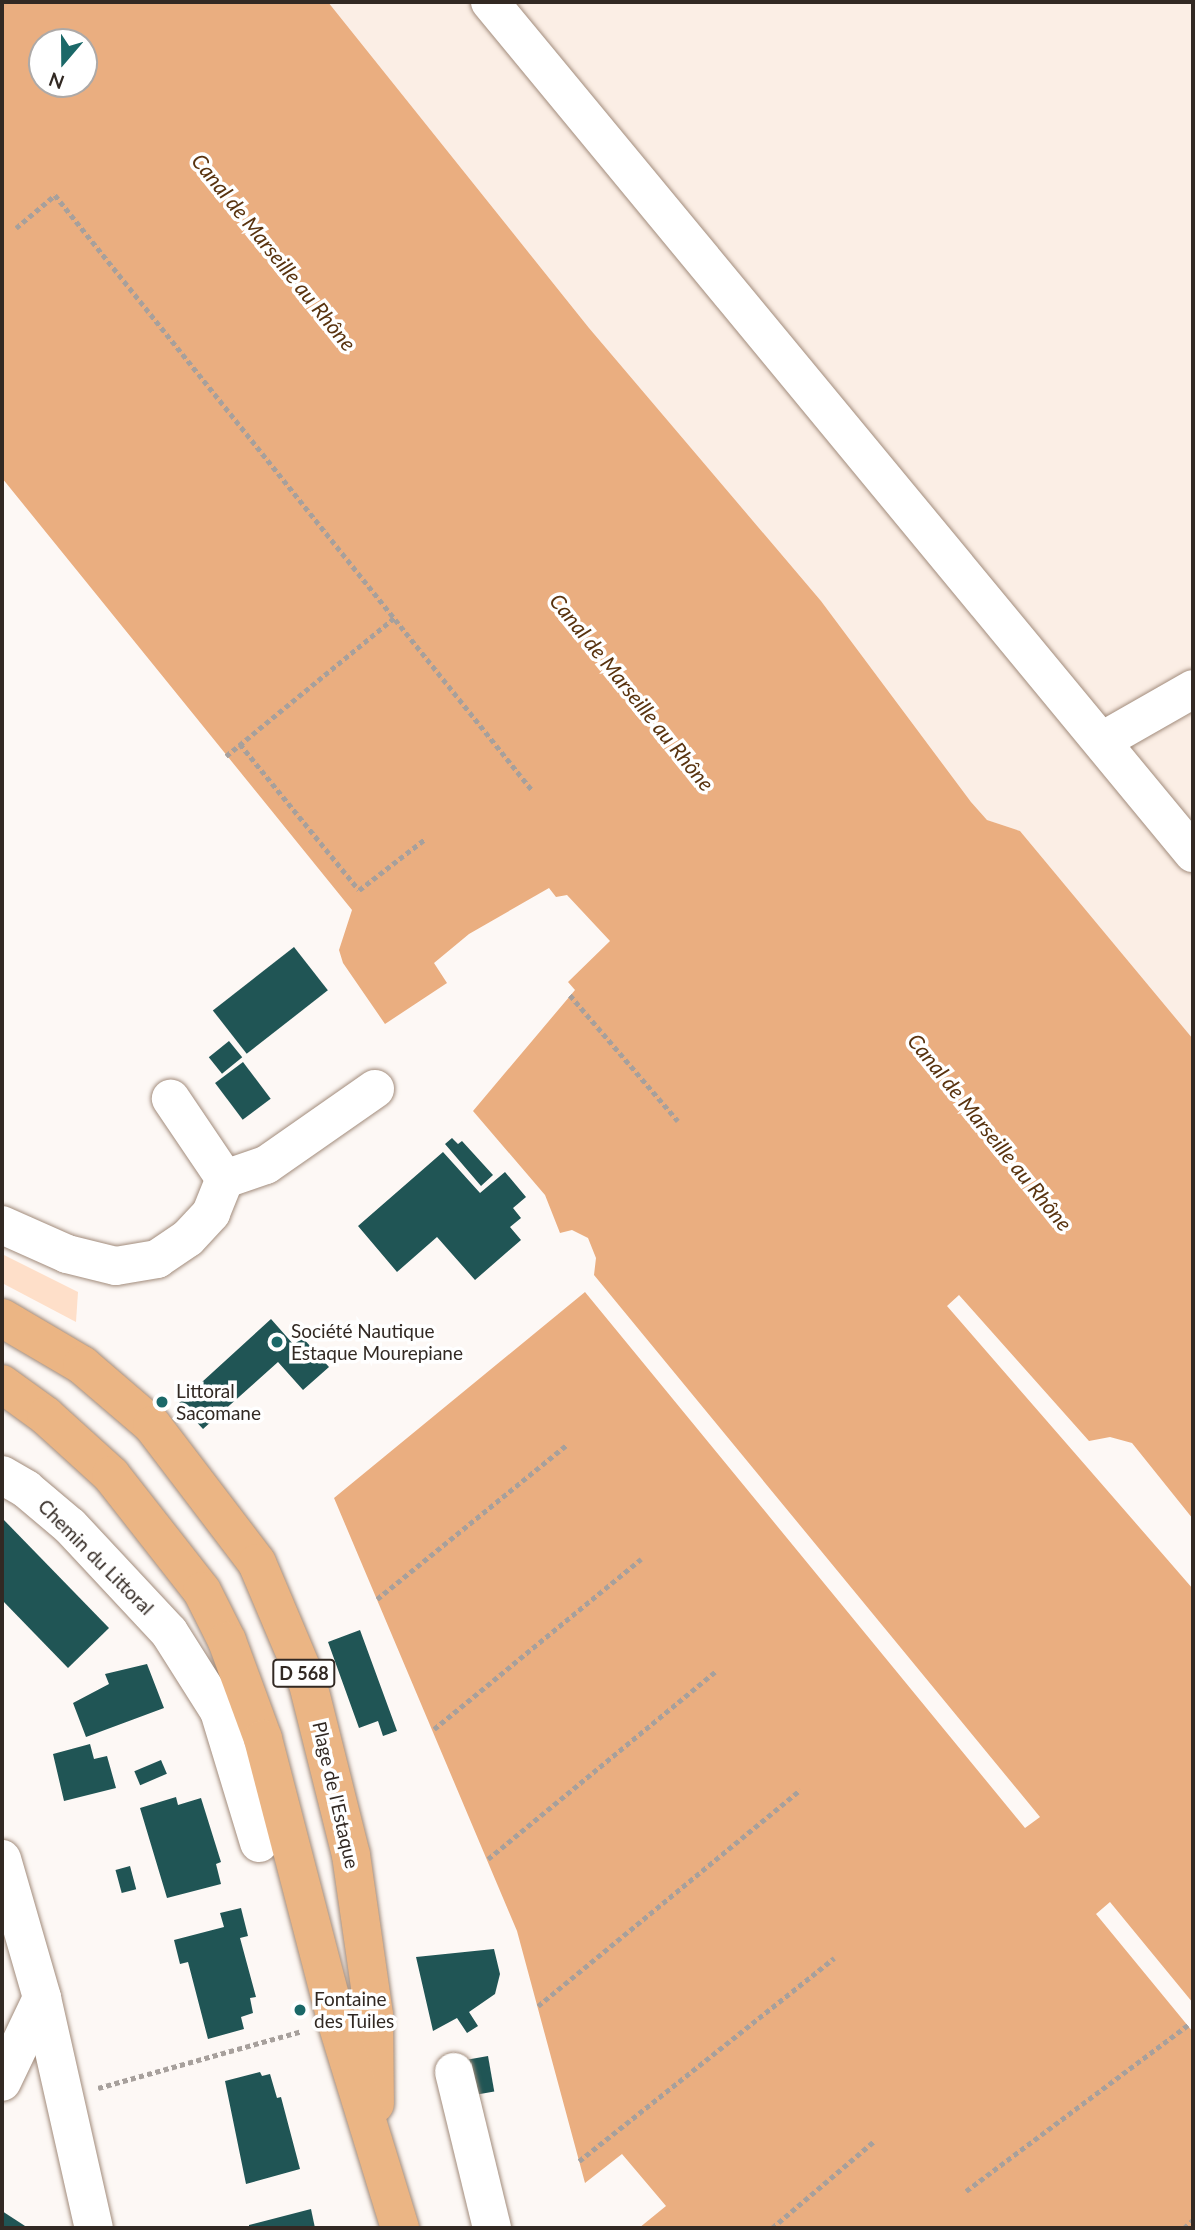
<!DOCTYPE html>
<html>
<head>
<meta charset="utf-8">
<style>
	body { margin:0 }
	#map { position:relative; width:1195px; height:2230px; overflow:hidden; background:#fdf8f5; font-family:Lato,sans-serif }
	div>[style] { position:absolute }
	.built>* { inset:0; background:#fbeee5 }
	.green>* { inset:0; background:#fedfc9 }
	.water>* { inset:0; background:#eaae80 }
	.building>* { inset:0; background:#205555; transform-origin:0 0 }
	.path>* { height:4.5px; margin-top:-2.25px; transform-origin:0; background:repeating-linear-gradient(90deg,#a7a09c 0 5px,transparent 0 8.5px) }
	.roads { filter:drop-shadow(0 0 2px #a28c7c) drop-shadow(0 0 2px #a28c7c) }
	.minor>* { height:38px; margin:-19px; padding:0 19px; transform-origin:19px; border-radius:19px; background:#fff }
	.major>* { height:38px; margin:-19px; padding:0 19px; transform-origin:19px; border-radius:19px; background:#ebb584 }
	.dots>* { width:19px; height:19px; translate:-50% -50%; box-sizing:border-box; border:4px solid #fff; border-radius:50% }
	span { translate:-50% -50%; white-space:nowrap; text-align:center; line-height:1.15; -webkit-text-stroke:7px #fff; paint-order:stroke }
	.shield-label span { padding:2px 5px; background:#fff; border:2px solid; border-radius:5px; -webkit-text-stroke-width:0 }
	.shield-label { font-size:18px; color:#322923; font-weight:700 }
	.poi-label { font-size:19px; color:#322923 }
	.left { translate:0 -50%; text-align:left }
	.street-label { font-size:19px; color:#322923 }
	.water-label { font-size:21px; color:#59330f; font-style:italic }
	.frame { position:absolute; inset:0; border:4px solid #322923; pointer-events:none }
	.north { position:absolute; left:28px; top:28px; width:70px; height:70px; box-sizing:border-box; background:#fff; border:2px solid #ada9a7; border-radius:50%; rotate:200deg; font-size:19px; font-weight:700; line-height:28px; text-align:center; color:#322923 }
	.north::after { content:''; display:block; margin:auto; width:24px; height:32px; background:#1b6868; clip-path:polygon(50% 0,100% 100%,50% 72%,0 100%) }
</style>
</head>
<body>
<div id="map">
	<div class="built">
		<i style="clip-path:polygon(328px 2px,1193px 2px,1193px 1039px,1020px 831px,987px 820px,971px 802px,821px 601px,589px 328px)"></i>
	</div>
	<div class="green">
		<i style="clip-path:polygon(2px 1254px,78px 1292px,76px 1322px,2px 1283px)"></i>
	</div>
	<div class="water">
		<i style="clip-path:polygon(evenodd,2px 2px,328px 2px,589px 328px,821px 601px,971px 802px,987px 820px,1020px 831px,1193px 1039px,1193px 1519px,1132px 1443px,1110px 1437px,1089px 1441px,959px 1295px,947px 1306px,1193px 1589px,1193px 2003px,1110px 1902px,1096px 1914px,1193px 2032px,1193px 2228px,639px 2228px,666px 2206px,622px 2154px,585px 2183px,517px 1931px,334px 1498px,585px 1292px,1025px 1828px,1040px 1817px,594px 1275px,596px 1258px,588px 1238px,572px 1230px,560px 1233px,545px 1195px,473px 1111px,575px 990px,568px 982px,610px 941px,567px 895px,556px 897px,549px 888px,469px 934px,434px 963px,447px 983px,385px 1024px,343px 963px,339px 950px,352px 910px,2px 478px,2px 2px,42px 42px,84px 42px,84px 84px,42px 84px,42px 42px)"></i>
	</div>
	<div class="building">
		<i style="left:294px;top:947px;width:55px;height:103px;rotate:52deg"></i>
		<i style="left:229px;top:1041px;width:21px;height:26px;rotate:51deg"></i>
		<i style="left:243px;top:1062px;width:46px;height:35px;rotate:53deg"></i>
		<i style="clip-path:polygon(452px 1138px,458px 1144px,462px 1141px,493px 1175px,481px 1186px,445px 1144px)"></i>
		<i style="clip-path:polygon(443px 1152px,480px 1193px,505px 1172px,526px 1197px,513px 1208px,521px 1218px,510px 1227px,521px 1240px,475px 1280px,437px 1237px,397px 1272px,358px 1226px)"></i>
		<i style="clip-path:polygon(271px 1319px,294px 1345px,302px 1337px,329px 1367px,303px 1390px,278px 1362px,203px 1429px,179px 1403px)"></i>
		<i style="clip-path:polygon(2px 1518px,109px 1628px,68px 1668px,2px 1600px)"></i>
		<i style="clip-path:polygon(360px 1630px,397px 1731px,383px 1736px,378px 1721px,359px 1728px,328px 1642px)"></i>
		<i style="clip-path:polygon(147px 1664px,164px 1708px,86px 1737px,73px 1703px,109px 1684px,105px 1674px)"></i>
		<i style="clip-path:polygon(90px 1744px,94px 1759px,107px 1756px,116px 1788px,64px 1801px,53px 1754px)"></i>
		<i style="left:161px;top:1760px;width:15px;height:29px;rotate:67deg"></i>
		<i style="clip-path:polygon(176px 1797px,178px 1805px,201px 1798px,221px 1862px,216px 1864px,221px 1884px,167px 1898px,140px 1808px)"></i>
		<i style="left:130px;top:1866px;width:24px;height:15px;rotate:75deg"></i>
		<i style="clip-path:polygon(241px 1908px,248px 1936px,240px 1938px,256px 1997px,250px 1998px,253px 2013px,241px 2017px,244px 2029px,208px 2039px,188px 1962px,180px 1964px,174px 1940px,224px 1927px,220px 1913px)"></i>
		<i style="clip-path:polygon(494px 1949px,500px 1974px,495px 1994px,469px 2012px,478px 2026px,467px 2033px,457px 2018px,433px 2031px,416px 1957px)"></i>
		<i style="left:488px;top:2056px;width:36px;height:20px;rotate:80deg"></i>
		<i style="clip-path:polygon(260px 2072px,262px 2076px,270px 2074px,277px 2098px,281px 2097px,300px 2169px,246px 2184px,225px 2081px)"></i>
		<i style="clip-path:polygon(311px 2209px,315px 2228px,249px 2228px,249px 2225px)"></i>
		<i style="clip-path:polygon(2px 2211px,22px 2224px,28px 2228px,2px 2228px)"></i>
	</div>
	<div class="path">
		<i style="left:16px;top:228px;width:51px;rotate:-40.2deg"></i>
		<i style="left:55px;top:195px;width:763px;rotate:51.28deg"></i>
		<i style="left:240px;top:744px;width:188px;rotate:50.8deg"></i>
		<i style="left:359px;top:890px;width:83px;rotate:-37.7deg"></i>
		<i style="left:226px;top:756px;width:219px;rotate:-39.4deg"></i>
		<i style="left:570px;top:995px;width:166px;rotate:49.4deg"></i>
		<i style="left:377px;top:1599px;width:246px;rotate:-39.1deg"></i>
		<i style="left:434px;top:1729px;width:268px;rotate:-39.4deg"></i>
		<i style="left:488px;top:1859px;width:296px;rotate:-39.5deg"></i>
		<i style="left:538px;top:2006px;width:340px;rotate:-39.5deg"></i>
		<i style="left:98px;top:2088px;width:212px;rotate:-15.6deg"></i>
		<i style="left:579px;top:2161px;width:326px;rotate:-38.5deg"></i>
		<i style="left:966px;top:2191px;width:277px;rotate:-36.8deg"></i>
		<i style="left:772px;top:2228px;width:133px;rotate:-40.4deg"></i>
		<i style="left:1184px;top:2228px;width:12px;rotate:-42deg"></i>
	</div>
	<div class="roads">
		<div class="minor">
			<i style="left:490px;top:2px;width:1104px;rotate:50.44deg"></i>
			<i style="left:1102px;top:741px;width:105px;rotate:-29.7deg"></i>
			<i style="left:225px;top:1179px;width:43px;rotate:-18.9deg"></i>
			<i style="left:266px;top:1165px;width:133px;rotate:-34.9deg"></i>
			<i style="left:2px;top:1225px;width:71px;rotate:24deg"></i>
			<i style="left:67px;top:1254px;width:50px;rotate:13.8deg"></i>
			<i style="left:116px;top:1266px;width:42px;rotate:-9.7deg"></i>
			<i style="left:157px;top:1259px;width:37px;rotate:-34deg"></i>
			<i style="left:188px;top:1238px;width:34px;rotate:-47deg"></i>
			<i style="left:211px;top:1213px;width:37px;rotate:-68deg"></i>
			<i style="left:225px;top:1179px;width:97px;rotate:-124deg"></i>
			<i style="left:2px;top:1475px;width:28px;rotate:30deg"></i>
			<i style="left:26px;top:1489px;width:57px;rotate:40.1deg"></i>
			<i style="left:70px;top:1526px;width:145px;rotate:47deg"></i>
			<i style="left:169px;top:1632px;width:93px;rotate:57.7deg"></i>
			<i style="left:219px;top:1711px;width:138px;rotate:73.1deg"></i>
			<i style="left:2px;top:1859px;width:145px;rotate:73.9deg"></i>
			<i style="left:42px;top:1998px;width:93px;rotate:115.5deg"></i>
			<i style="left:42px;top:1998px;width:236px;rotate:77.3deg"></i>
			<i style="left:454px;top:2072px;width:161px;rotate:76.3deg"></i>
		</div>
		<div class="major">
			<i style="left:2px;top:1318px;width:93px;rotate:30.4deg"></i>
			<i style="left:82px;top:1365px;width:92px;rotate:40.6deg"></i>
			<i style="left:152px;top:1425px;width:173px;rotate:52.7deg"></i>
			<i style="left:257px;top:1563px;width:131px;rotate:67.1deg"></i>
			<i style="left:308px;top:1684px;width:176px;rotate:75.9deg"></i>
			<i style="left:351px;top:1855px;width:162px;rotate:81.8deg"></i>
			<i style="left:374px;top:2015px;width:89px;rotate:89.4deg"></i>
			<i style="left:2px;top:1384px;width:54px;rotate:36deg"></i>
			<i style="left:46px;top:1416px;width:88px;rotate:42.2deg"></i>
			<i style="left:111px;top:1475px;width:147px;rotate:51.9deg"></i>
			<i style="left:202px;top:1591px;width:56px;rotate:63.4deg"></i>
			<i style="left:227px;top:1641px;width:104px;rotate:69.8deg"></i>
			<i style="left:263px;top:1739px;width:290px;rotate:75.4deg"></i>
			<i style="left:336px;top:2020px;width:218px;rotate:72.9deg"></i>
		</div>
	</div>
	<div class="dots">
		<i style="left:277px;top:1342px;background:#1b6868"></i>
		<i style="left:162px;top:1402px;background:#1b6868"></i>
		<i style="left:300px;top:2010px;background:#1b6868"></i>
	</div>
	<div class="shield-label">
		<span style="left:304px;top:1673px">D 568</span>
	</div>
	<div class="poi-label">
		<span class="left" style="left:291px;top:1342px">Société Nautique<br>Estaque Mourepiane</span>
		<span class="left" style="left:176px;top:1402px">Littoral<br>Sacomane</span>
		<span class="left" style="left:314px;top:2010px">Fontaine<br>des Tuiles</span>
	</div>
	<div class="street-label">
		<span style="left:96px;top:1557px;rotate:45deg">Chemin du Littoral</span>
		<span style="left:336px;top:1795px;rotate:77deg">Plage de l'Estaque</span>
	</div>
	<div class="water-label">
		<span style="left:274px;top:252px;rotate:51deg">Canal de Marseille au Rhône</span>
		<span style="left:632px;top:692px;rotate:51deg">Canal de Marseille au Rhône</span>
		<span style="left:990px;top:1132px;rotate:51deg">Canal de Marseille au Rhône</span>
	</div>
	<div class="frame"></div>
	<div class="north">N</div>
</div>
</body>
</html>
